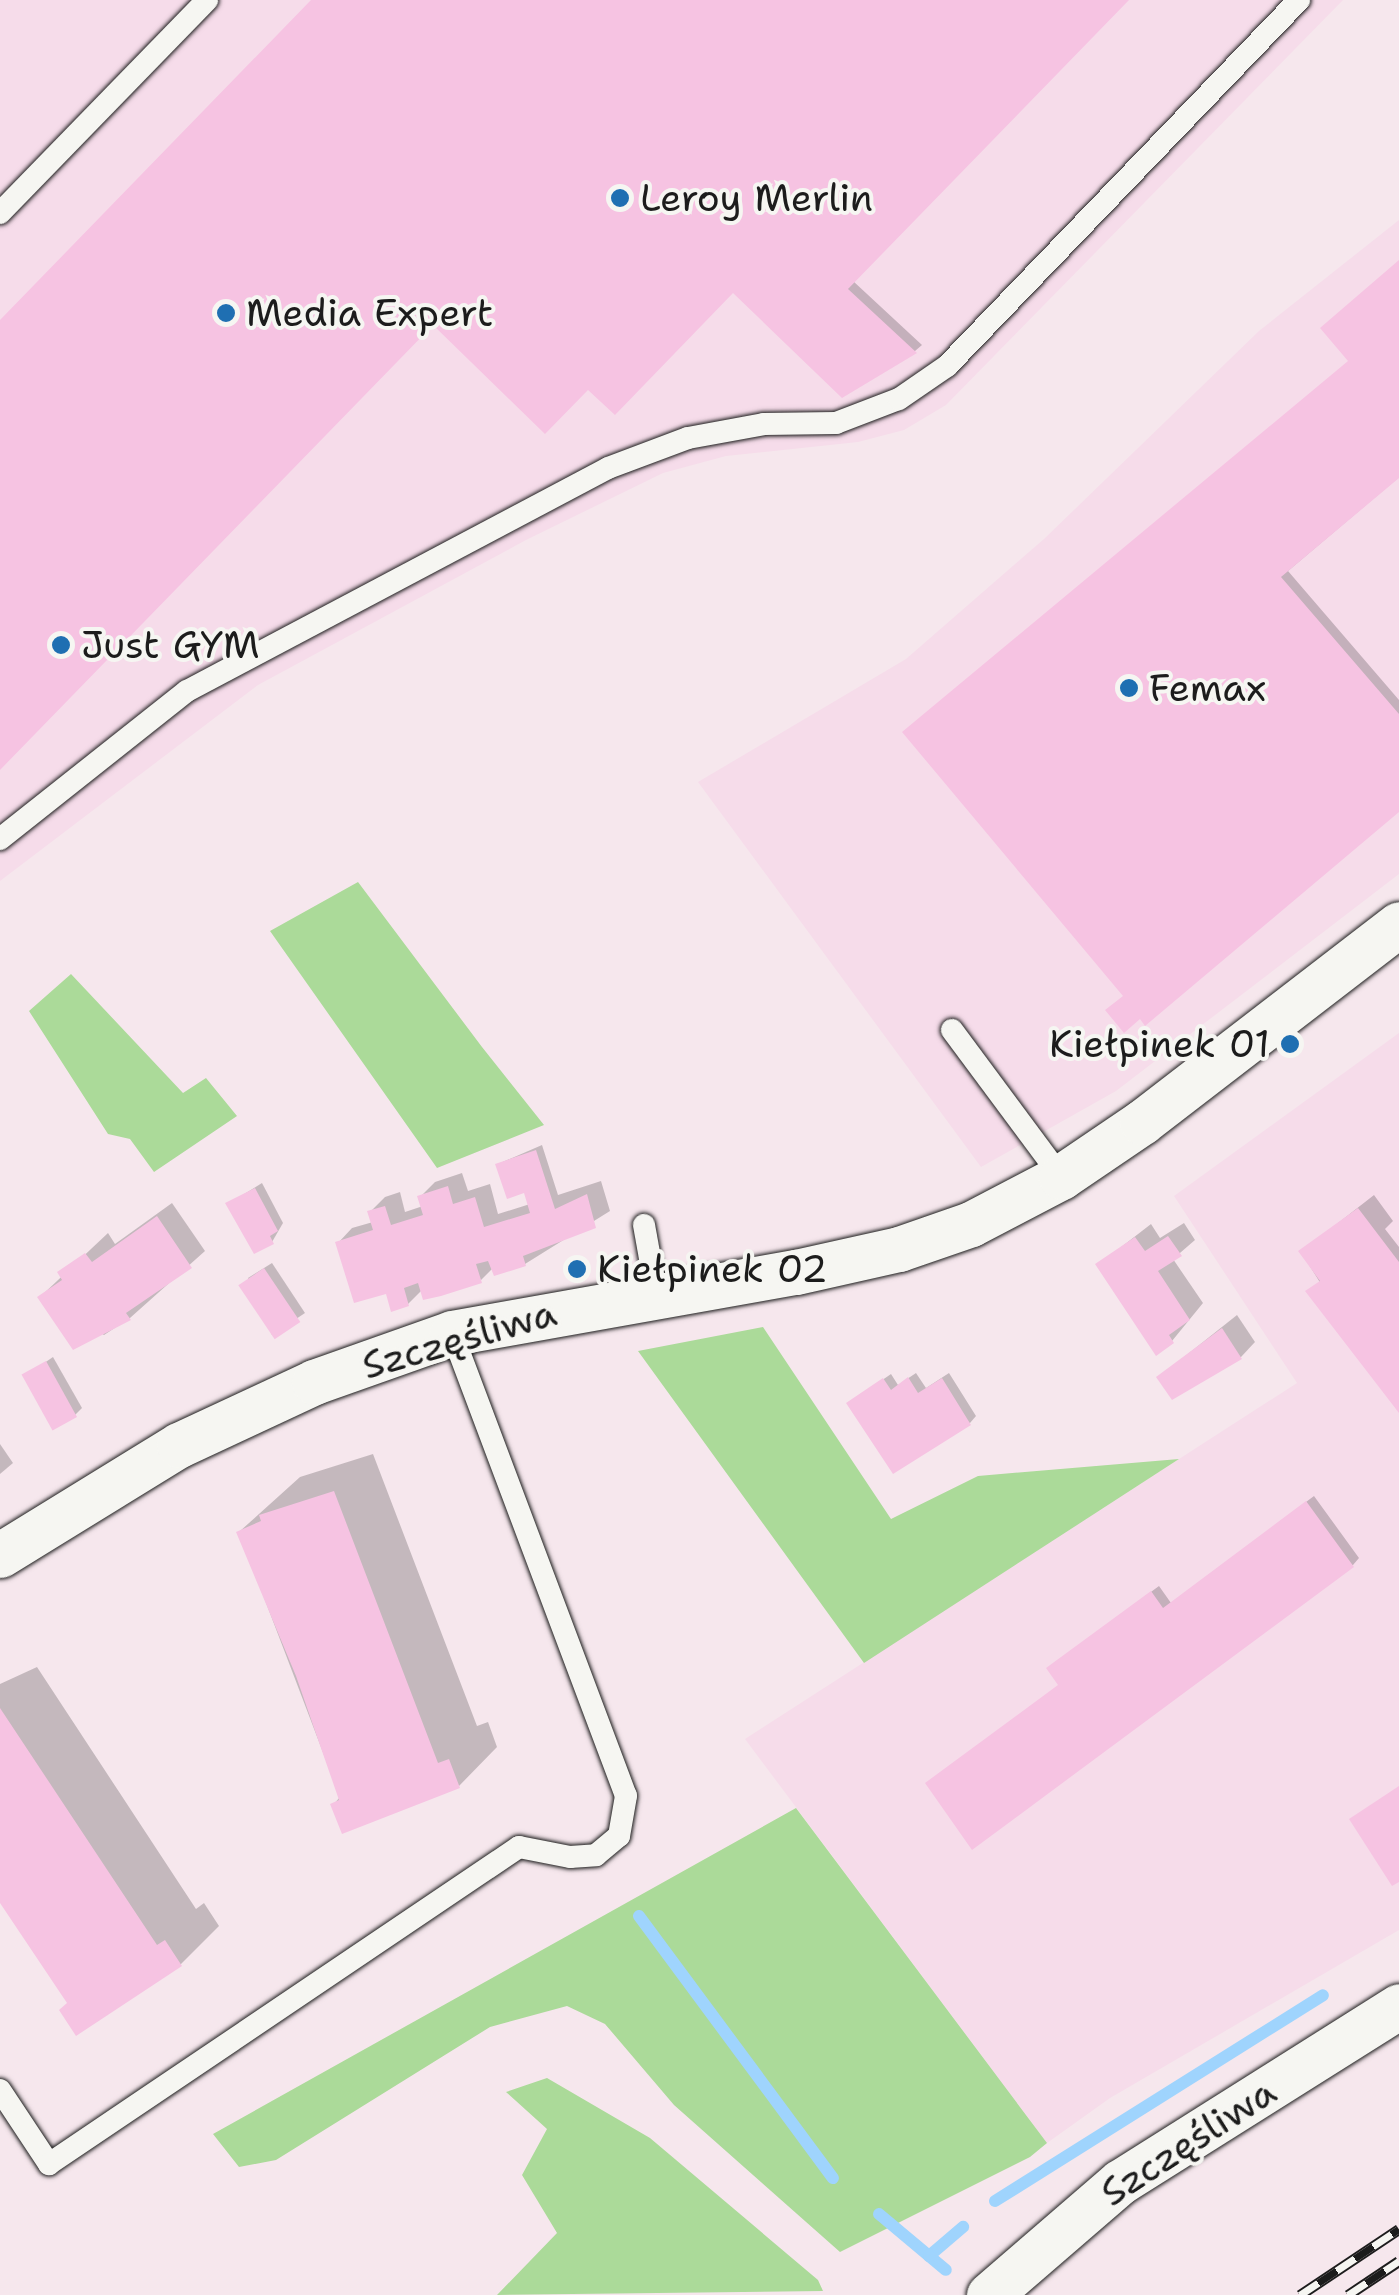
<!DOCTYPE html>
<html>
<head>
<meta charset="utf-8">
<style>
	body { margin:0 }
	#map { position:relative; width:1399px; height:2295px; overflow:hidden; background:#f6e7ed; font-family:"Shantell Sans",sans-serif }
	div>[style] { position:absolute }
	.built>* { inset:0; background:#f6dcea }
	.green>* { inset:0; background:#abda99 }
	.shadow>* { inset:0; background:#0003 }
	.stream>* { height:12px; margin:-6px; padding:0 6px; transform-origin:6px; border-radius:6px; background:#9fd4fd }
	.building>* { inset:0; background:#f6c3e2; transform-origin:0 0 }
	.roads { filter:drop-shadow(0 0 2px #1c1c1c) drop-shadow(0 0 2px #1c1c1c) }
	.service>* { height:22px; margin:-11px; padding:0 11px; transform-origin:11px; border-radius:11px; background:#f6f6f2 }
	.minor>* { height:45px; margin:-22.5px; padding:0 22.5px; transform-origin:22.5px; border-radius:22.5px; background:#f6f6f2 }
	.rail>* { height:11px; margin-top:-5.5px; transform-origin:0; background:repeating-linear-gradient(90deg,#f6f6f2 0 22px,#1c1c1c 0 44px); box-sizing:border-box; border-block:2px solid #1c1c1c }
	.dots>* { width:28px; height:28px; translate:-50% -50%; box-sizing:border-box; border:5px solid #f6f6f2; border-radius:50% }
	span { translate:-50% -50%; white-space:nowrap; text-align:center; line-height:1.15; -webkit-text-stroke:8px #f6f6f2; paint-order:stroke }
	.poi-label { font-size:38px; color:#1c1c1c }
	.left { translate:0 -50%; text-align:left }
	.right { translate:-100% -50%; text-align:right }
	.street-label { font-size:38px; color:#1c1c1c }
</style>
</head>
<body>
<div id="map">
	<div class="built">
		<i style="clip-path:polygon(0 0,1343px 0,946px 405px,904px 430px,858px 442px,726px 456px,663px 473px,526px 540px,258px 685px,0 881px)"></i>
		<i style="clip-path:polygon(1399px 220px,1399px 874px,1116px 1091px,981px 1167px,698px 782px,906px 659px,1044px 539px,1259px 331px)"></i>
		<i style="clip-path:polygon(1399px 1033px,1399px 1930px,1110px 2098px,1047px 2143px,745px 1739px,1297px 1383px,1174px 1196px)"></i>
	</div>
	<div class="green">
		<i style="clip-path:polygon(358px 882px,482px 1047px,544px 1125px,437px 1168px,270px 931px)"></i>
		<i style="clip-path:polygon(71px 974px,183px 1093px,206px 1078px,237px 1116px,154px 1172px,130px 1139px,108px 1134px,29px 1011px)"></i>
		<i style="clip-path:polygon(763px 1327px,891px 1519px,978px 1476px,1179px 1459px,864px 1663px,638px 1351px)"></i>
		<i style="clip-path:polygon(796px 1808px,1047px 2143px,1030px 2157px,840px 2252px,674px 2105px,605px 2024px,567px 2006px,490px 2027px,276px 2160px,239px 2167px,213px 2134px)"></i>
		<i style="clip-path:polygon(547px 2078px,650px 2138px,818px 2280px,823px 2291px,497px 2295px,557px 2233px,522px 2175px,547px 2129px,506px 2092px)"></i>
	</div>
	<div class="shadow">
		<i style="clip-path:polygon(315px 0,1126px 0,853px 281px,922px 345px,915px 351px,843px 395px,733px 290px,588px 386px,433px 322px,0 766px,0 324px)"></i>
		<i style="clip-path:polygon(1399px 263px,1399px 477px,1288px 571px,1399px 700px,1399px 809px,1126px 995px,1350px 360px)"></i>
		<i style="clip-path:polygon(542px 1145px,558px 1195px,601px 1181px,610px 1211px,525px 1264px,493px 1268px,481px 1280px,423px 1289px,408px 1304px,338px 1243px,352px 1228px,373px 1222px,370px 1212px,385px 1197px,400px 1192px,405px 1212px,423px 1206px,420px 1197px,435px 1182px,462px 1173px,468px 1191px,490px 1184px,498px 1214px,530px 1204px,526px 1190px,498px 1164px)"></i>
		<i style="clip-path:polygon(262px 1183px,283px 1223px,272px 1242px,228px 1204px)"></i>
		<i style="clip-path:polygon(1374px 1195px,1393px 1221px,1385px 1229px,1399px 1247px,1399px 1409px,1301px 1252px)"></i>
		<i style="clip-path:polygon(172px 1203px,205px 1251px,130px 1318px,104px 1335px,40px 1297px,108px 1233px,115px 1244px)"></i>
		<i style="clip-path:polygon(1184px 1223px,1195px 1240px,1173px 1259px,1203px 1303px,1172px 1341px,1098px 1265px,1151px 1224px,1160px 1238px)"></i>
		<i style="clip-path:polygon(272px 1263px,305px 1313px,272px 1335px,248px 1278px)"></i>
		<i style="clip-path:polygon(1237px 1315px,1255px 1342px,1241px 1357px,1159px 1377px)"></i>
		<i style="clip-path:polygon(53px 1357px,82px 1408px,75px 1415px,25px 1376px)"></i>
		<i style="clip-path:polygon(916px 1373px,926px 1388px,949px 1373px,976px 1416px,970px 1423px,849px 1403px,891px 1374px,898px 1385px)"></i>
		<i style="clip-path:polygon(0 1444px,13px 1463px,0 1474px)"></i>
		<i style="clip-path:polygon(373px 1454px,477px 1726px,488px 1722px,497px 1747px,459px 1786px,333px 1805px,340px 1797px,239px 1532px,300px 1477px)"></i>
		<i style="clip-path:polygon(1314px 1496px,1359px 1558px,1353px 1565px,1060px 1684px,1056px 1662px,1159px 1586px,1171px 1603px)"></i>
		<i style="clip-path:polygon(37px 1667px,196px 1909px,204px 1903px,219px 1926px,181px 1964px,69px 2003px,0 1898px,0 1684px)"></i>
	</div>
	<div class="stream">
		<i style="left:639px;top:1916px;width:326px;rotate:53.5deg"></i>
		<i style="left:995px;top:2201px;width:387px;rotate:-32.1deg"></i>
		<i style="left:879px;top:2214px;width:87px;rotate:39.9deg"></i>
		<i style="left:929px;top:2256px;width:45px;rotate:-40.5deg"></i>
	</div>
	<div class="building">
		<i style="clip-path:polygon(311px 0,1129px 0,848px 289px,917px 353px,842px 398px,733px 293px,615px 415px,588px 390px,545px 434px,433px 325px,0 770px,0 320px)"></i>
		<i style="clip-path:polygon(1399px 260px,1399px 478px,1281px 577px,1399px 714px,1399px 812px,1145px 1026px,1140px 1019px,1124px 1033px,1105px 1010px,1123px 996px,902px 732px,1348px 361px,1320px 328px)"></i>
		<i style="clip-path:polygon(536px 1150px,555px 1209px,587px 1194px,596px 1228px,523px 1256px,526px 1266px,494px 1276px,488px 1261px,476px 1264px,482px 1283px,441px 1296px,423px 1300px,418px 1283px,404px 1288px,409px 1306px,391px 1312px,386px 1294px,354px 1303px,335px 1242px,373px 1230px,367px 1211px,385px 1206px,391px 1225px,423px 1215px,417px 1196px,448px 1186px,453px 1204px,475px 1197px,484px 1227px,530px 1213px,524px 1193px,507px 1199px,495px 1164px)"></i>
		<i style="clip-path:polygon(255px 1188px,278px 1231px,270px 1236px,274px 1244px,254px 1254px,225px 1203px)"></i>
		<i style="clip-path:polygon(1358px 1208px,1399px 1262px,1399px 1413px,1305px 1291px,1320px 1281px,1298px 1251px)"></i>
		<i style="clip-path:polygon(157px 1216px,192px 1268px,126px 1313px,131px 1320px,73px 1350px,37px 1297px,62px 1280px,57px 1272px,85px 1253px,92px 1262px)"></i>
		<i style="clip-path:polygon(1168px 1236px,1182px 1256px,1158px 1271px,1190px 1320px,1169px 1335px,1174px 1343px,1156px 1356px,1095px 1264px,1135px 1237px,1145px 1251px)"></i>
		<i style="left:264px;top:1268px;width:65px;height:31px;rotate:56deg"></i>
		<i style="clip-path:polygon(1222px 1328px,1242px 1359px,1172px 1400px,1156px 1377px)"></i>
		<i style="left:46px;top:1361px;width:64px;height:28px;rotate:61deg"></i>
		<i style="clip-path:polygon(908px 1377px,918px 1393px,942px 1378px,971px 1425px,893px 1474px,846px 1403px,883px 1378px,891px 1390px)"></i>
		<i style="clip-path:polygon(334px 1491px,438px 1763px,449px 1759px,460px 1788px,342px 1834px,330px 1804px,339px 1800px,296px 1676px,236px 1532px,261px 1521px,259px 1515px)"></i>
		<i style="clip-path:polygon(1306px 1501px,1354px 1567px,972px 1850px,925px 1783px,1058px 1685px,1046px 1668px,1151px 1591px,1163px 1608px)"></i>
		<i style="clip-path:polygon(0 1708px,157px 1945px,165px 1940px,182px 1966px,76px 2036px,59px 2010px,67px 2003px,0 1903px)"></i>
		<i style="clip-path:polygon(1399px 1786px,1399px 1882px,1392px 1886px,1349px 1819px)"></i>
	</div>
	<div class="roads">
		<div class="service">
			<i style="left:0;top:213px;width:297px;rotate:-45.8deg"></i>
			<i style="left:0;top:839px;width:238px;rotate:-38.4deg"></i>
			<i style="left:187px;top:691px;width:476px;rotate:-27.9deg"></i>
			<i style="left:608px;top:468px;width:85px;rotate:-20.6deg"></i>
			<i style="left:688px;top:438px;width:77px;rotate:-10.4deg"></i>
			<i style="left:764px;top:424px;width:72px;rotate:-0.8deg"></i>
			<i style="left:836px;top:423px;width:67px;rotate:-20.9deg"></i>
			<i style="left:899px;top:399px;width:58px;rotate:-34.5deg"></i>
			<i style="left:947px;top:366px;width:508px;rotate:-46.12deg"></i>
			<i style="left:952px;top:1030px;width:183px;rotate:53.4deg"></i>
			<i style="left:644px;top:1225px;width:68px;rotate:79.8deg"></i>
			<i style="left:0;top:2090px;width:89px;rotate:56.5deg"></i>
			<i style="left:49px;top:2164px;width:567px;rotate:-34deg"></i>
			<i style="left:519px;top:1847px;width:52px;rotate:11.1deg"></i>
			<i style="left:570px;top:1857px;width:26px;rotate:-4deg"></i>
			<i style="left:596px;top:1855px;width:30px;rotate:-40deg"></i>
			<i style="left:619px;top:1836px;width:41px;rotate:-80.1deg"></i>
			<i style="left:626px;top:1796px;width:495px;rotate:-110.6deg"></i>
		</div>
		<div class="minor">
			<i style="left:0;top:1555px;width:210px;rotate:-31.6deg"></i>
			<i style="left:179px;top:1445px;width:149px;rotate:-25deg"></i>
			<i style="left:314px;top:1382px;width:146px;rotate:-19.5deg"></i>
			<i style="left:452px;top:1333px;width:349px;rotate:-10.1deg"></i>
			<i style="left:796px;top:1272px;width:106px;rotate:-12.6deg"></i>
			<i style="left:899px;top:1249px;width:76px;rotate:-19.1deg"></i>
			<i style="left:971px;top:1224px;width:102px;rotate:-27.6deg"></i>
			<i style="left:1061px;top:1177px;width:98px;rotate:-34.2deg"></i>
			<i style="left:1142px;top:1122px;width:324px;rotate:-37.6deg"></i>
			<i style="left:989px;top:2295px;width:173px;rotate:-40.8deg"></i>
			<i style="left:1120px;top:2182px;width:330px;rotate:-32.2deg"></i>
		</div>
	</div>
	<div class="rail">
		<i style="left:1300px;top:2295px;width:119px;rotate:-33.7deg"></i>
		<i style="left:1348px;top:2295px;width:61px;rotate:-33.7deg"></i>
	</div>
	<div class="dots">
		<i style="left:620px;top:198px;background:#1f6fb2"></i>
		<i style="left:226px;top:313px;background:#1f6fb2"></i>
		<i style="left:61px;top:645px;background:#1f6fb2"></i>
		<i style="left:1129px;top:688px;background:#1f6fb2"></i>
		<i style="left:1290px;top:1044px;background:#1f6fb2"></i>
		<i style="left:577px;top:1269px;background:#1f6fb2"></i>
	</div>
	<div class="poi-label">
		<span class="left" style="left:640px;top:198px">Leroy Merlin</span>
		<span class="left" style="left:246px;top:313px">Media Expert</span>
		<span class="left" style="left:81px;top:645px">Just GYM</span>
		<span class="left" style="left:1149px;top:688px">Femax</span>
		<span class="right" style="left:1270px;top:1044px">Kiełpinek 01</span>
		<span class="left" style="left:597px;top:1269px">Kiełpinek 02</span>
	</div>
	<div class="street-label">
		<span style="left:459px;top:1339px;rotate:-16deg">Szczęśliwa</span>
		<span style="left:1188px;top:2142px;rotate:-33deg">Szczęśliwa</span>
	</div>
</div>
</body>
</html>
